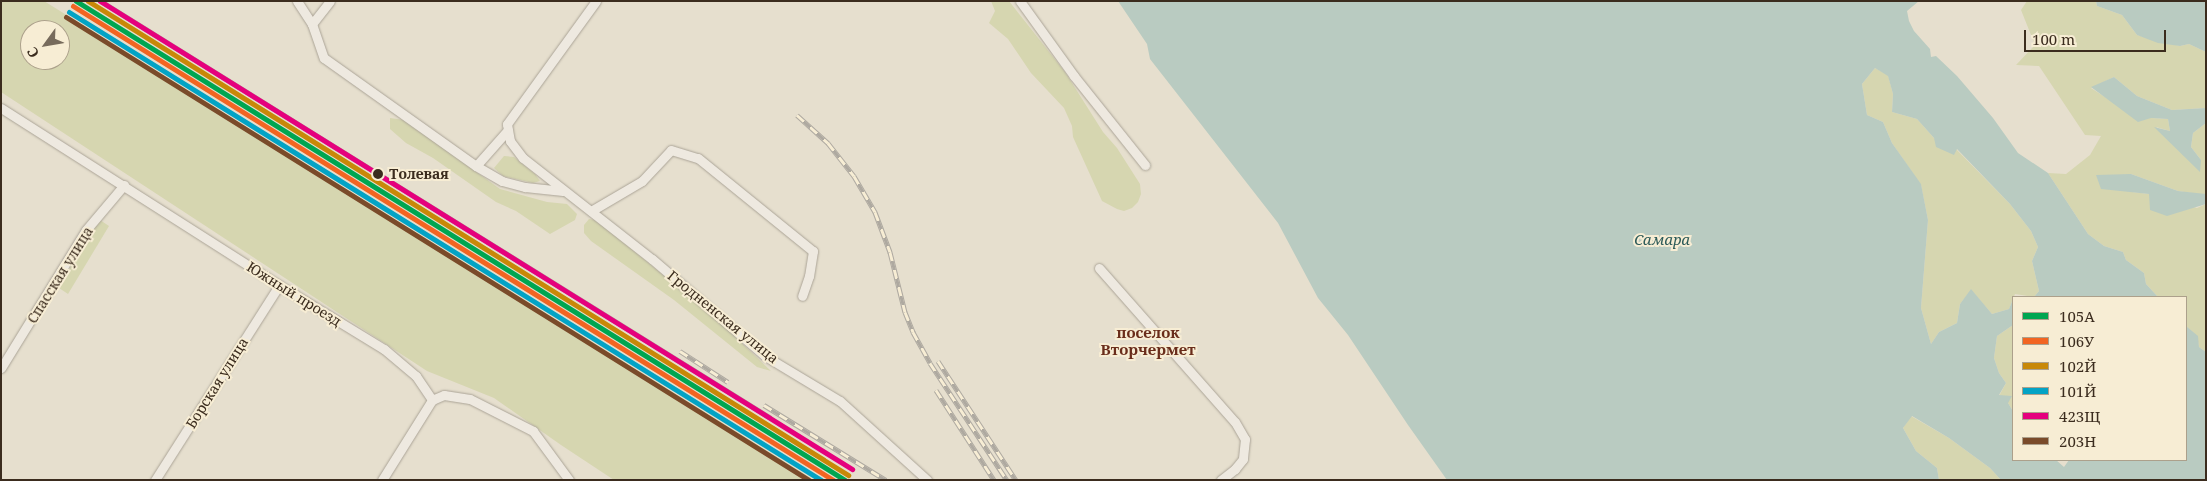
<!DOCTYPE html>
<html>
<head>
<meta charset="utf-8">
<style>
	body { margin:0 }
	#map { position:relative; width:2207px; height:481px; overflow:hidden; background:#e6dfce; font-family:"Noto Serif",serif }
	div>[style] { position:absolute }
	.green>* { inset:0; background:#d6d6b0 }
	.water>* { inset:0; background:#b9cbc1 }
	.roads { filter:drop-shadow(0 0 1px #aba497) drop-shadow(0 0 1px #aba497) }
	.minor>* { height:9px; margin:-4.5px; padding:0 4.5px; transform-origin:4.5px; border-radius:4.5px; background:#eee9e0 }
	.rail>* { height:5px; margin-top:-2.5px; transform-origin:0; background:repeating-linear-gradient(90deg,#f7edd4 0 9px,#aea9a0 0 18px); box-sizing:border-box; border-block:1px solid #aea9a0 }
	.rail-1>* { height:5px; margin:-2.5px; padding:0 2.5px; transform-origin:2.5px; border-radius:2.5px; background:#00a651 }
	.rail-2>* { height:5px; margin:-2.5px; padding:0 2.5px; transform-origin:2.5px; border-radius:2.5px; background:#f26522 }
	.rail-3>* { height:5px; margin:-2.5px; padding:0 2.5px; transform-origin:2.5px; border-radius:2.5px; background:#c88808 }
	.rail-4>* { height:5px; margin:-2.5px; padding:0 2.5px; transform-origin:2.5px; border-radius:2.5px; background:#03a3c5 }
	.rail-5>* { height:5px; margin:-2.5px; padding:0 2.5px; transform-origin:2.5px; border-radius:2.5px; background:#e5007d }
	.rail-6>* { height:5px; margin:-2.5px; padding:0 2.5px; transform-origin:2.5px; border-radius:2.5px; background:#7a4b2a }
	.dots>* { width:14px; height:14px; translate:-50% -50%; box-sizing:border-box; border:2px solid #f7edd4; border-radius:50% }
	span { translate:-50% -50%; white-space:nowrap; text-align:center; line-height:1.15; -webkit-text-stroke:4px #f7edd4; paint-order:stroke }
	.stop-label { font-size:14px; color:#3b2c1e; font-weight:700 }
	.left { translate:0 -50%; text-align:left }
	.street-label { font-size:14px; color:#3b2c1e }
	.water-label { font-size:15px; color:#2d5b59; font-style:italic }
	.neighbourhood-label { font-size:15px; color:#6a2d1b; font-weight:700 }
	.frame { position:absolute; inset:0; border:2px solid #3b2c1e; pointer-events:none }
	.legend { position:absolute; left:2012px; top:296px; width:175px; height:165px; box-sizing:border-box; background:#f7edd4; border:1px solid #aca08b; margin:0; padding:6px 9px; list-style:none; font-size:15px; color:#3b2c1e }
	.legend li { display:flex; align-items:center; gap:10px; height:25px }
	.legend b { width:25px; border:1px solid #aca08b }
	.north { position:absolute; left:20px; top:20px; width:50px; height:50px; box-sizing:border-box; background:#f7edd4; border:1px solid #aca08b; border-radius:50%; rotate:238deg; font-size:14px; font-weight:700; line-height:20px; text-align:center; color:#3b2c1e }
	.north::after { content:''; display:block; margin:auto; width:18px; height:22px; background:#776b5c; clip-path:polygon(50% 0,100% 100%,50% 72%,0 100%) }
	.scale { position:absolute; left:2024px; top:30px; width:142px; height:22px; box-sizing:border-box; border:2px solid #3b2c1e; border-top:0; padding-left:6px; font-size:15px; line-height:18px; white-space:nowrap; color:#3b2c1e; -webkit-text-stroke:4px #f7edd4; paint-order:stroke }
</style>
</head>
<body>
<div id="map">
	<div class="green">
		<i style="clip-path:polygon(evenodd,1px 1px,44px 1px,814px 480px,614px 480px,561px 445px,494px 398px,427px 371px,1px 92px,1px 1px,30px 30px,60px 30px,60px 60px,30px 60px,30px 30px)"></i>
		<i style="clip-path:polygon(991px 1px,1009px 1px,1065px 72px,1103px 132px,1117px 148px,1140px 184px,1141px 194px,1138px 202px,1132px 208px,1124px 211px,1117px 209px,1102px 201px,1073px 137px,1072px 126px,1064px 108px,1031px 73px,1008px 39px,989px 23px,995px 11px)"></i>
		<i style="clip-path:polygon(2027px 1px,2096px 1px,2097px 6px,2122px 15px,2137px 35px,2180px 46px,2189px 44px,2206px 52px,2206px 108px,2172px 110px,2137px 96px,2114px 77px,2091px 88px,2108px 99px,2151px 118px,2168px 119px,2170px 131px,2156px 127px,2201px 160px,2191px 147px,2193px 133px,2206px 123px,2205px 195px,2178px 191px,2131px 174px,2132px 192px,2149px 194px,2197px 208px,2206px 204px,2206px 352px,2199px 347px,2197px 336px,2186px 326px,2186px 297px,2158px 297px,2146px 284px,2144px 273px,2126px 260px,2123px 252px,2104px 246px,2088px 234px,2048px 173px,2066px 174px,2090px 155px,2101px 136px,2085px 135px,2039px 66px,2016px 65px,2035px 45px,2021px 10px)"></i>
		<i style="clip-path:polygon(1875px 68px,1888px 75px,1893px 94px,1892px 112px,1917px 119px,1934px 138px,1954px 154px,1956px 149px,2010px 204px,2031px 231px,2038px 247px,2032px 261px,2039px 291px,2034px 297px,2015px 294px,2009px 309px,1992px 314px,1971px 290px,1960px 304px,1957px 323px,1939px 332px,1931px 344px,1921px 308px,1928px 220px,1921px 185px,1892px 143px,1883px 122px,1867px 115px,1862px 84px)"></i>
		<i style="clip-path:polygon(390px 118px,404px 120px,500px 189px,547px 202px,567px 204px,577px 214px,575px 220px,550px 234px,516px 211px,496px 202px,433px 158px,406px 143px,390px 129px)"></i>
		<i style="clip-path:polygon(504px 156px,514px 157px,535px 174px,540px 181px,533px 183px,503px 176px,494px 168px)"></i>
		<i style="clip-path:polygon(589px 219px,596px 220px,711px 314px,771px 371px,757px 367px,674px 300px,591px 241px,584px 233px,584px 225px)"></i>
		<i style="clip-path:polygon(100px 220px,109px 226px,68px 294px,59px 288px,90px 231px)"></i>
		<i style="clip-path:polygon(2013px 325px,2013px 411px,2008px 403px,1999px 396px,2006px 383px,1999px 373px,1994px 358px,1997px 336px)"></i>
		<i style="clip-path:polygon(1911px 416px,1949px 438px,1990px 468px,2001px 480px,1939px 480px,1937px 468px,1916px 451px,1903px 428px)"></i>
	</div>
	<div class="water">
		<i style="clip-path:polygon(1118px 1px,1919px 1px,1907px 11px,1909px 21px,1914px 31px,1930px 49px,1931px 57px,1936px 56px,1957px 76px,1993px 118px,2018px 153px,2048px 173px,2088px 234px,2104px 246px,2123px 252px,2126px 260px,2144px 273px,2146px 284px,2158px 297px,2034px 297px,2039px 291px,2032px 261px,2038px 247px,2031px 231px,2010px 204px,1957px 149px,1954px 155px,1936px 147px,1934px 138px,1917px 119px,1892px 112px,1893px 94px,1888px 76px,1875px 68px,1862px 84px,1867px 115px,1883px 122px,1892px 143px,1921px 184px,1928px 220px,1921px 308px,1931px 344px,1939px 332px,1957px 323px,1960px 304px,1971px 289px,1992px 314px,2009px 309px,2013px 299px,2013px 325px,1997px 336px,1994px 358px,1999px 373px,2006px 383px,1999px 395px,2012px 396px,2008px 403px,2013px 411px,2013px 460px,2056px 460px,2064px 467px,2069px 460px,2186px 460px,2186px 326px,2198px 336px,2199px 347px,2206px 352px,2206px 480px,2001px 480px,1990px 468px,1949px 438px,1912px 416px,1903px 428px,1916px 451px,1937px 468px,1939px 480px,1447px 480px,1408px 425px,1348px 335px,1318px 298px,1278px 223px,1150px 59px,1147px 44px)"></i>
		<i style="clip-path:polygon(2096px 1px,2206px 1px,2206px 52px,2189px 44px,2180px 46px,2158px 43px,2137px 35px,2122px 15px,2097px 6px)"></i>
		<i style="clip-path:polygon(2114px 77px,2137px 96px,2172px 110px,2206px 108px,2206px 123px,2193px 133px,2191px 147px,2201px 160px,2200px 172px,2154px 127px,2170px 131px,2168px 119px,2151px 118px,2138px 122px,2091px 87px)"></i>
		<i style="clip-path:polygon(2131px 174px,2178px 191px,2206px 194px,2206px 204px,2167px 216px,2150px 210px,2149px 194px,2101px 189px,2096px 175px)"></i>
	</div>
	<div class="roads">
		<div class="minor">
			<i style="left:297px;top:1px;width:27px;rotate:57deg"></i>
			<i style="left:312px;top:24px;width:36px;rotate:71deg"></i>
			<i style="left:324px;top:58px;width:186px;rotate:35.4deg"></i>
			<i style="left:476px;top:166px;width:30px;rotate:30deg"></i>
			<i style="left:502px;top:181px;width:24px;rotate:15deg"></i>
			<i style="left:525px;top:187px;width:38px;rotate:6deg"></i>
			<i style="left:596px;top:1px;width:152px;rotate:125.9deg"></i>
			<i style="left:507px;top:124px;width:17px;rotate:80deg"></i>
			<i style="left:510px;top:141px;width:21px;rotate:53deg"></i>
			<i style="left:523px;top:158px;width:164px;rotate:38.1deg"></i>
			<i style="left:652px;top:259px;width:149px;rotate:40.6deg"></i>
			<i style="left:765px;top:356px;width:87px;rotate:31deg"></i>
			<i style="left:840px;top:401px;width:118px;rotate:42.2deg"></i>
			<i style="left:1020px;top:1px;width:92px;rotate:54.2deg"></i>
			<i style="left:1074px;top:76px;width:114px;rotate:51.4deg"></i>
			<i style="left:312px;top:24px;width:29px;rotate:-52deg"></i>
			<i style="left:1px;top:108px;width:330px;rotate:32.5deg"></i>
			<i style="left:279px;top:285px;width:123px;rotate:31.4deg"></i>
			<i style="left:384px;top:349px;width:42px;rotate:40.2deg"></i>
			<i style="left:416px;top:376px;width:29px;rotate:56deg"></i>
			<i style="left:476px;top:166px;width:48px;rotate:-48.4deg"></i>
			<i style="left:591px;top:211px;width:59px;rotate:-30.5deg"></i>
			<i style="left:642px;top:181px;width:42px;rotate:-46.9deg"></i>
			<i style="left:671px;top:150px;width:28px;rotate:17deg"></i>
			<i style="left:698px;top:158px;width:148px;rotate:39deg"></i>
			<i style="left:813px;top:251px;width:25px;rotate:99deg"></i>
			<i style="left:809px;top:276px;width:21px;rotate:109deg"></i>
			<i style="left:1099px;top:268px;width:205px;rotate:48.6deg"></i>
			<i style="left:1235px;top:422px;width:20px;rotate:60deg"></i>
			<i style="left:1245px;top:439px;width:20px;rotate:96deg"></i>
			<i style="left:1243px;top:459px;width:13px;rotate:129deg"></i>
			<i style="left:1235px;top:469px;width:18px;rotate:142deg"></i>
			<i style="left:1px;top:368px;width:162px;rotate:-58.4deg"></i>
			<i style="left:86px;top:230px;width:59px;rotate:-49.8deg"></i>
			<i style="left:432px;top:400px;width:13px;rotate:-23deg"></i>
			<i style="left:444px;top:395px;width:26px;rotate:9deg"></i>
			<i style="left:470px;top:399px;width:71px;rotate:26.9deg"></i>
			<i style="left:533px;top:431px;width:61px;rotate:53.7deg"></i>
			<i style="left:155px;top:480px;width:231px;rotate:-57.5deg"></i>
			<i style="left:382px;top:480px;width:94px;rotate:-58deg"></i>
		</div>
	</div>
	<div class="rail">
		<i style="left:101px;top:1px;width:789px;rotate:31.9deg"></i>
		<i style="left:797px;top:115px;width:42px;rotate:42.1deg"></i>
		<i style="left:828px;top:143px;width:42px;rotate:51.8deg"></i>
		<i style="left:854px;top:176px;width:42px;rotate:59.7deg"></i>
		<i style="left:875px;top:212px;width:43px;rotate:69.4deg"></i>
		<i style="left:890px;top:252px;width:62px;rotate:76deg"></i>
		<i style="left:905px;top:312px;width:22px;rotate:68deg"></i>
		<i style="left:913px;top:332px;width:35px;rotate:61deg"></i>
		<i style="left:930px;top:363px;width:140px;rotate:56.7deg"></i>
		<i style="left:680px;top:351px;width:57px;rotate:32.9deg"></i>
		<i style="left:938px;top:361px;width:142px;rotate:56.8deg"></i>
		<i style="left:936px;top:390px;width:107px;rotate:57.2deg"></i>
		<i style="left:764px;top:405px;width:143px;rotate:31.6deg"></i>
	</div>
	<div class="rail-1">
		<i style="left:76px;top:1px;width:906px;rotate:31.92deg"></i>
	</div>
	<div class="rail-2">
		<i style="left:73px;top:6px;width:896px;rotate:31.95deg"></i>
	</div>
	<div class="rail-3">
		<i style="left:88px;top:1px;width:896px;rotate:31.95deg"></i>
	</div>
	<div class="rail-4">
		<i style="left:69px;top:12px;width:886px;rotate:31.9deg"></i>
	</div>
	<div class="rail-5">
		<i style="left:100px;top:1px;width:886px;rotate:31.9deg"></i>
	</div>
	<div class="rail-6">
		<i style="left:66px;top:17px;width:875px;rotate:31.93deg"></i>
	</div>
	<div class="dots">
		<i style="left:378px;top:174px;background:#3b2c1e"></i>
	</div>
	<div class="stop-label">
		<span class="left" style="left:389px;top:174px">Толевая</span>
	</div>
	<div class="street-label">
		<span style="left:60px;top:275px;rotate:-58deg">Спасская улица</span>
		<span style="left:294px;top:294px;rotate:32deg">Южный проезд</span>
		<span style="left:723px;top:317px;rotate:39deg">Гродненская улица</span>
		<span style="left:217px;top:383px;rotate:-58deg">Борская улица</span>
	</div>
	<div class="water-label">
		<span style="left:1662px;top:240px">Самара</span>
	</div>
	<div class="neighbourhood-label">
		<span style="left:1148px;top:341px">поселок<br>Вторчермет</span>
	</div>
	<div class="frame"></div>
	<ul class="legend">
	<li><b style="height:6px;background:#00a651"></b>105А</li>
	<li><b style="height:6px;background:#f26522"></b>106У</li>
	<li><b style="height:6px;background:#c88808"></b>102Й</li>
	<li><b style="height:6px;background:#03a3c5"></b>101Й</li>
	<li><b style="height:6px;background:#e5007d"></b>423Щ</li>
	<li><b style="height:6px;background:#7a4b2a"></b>203Н</li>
	</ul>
	<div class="north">С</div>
	<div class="scale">100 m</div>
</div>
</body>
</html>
